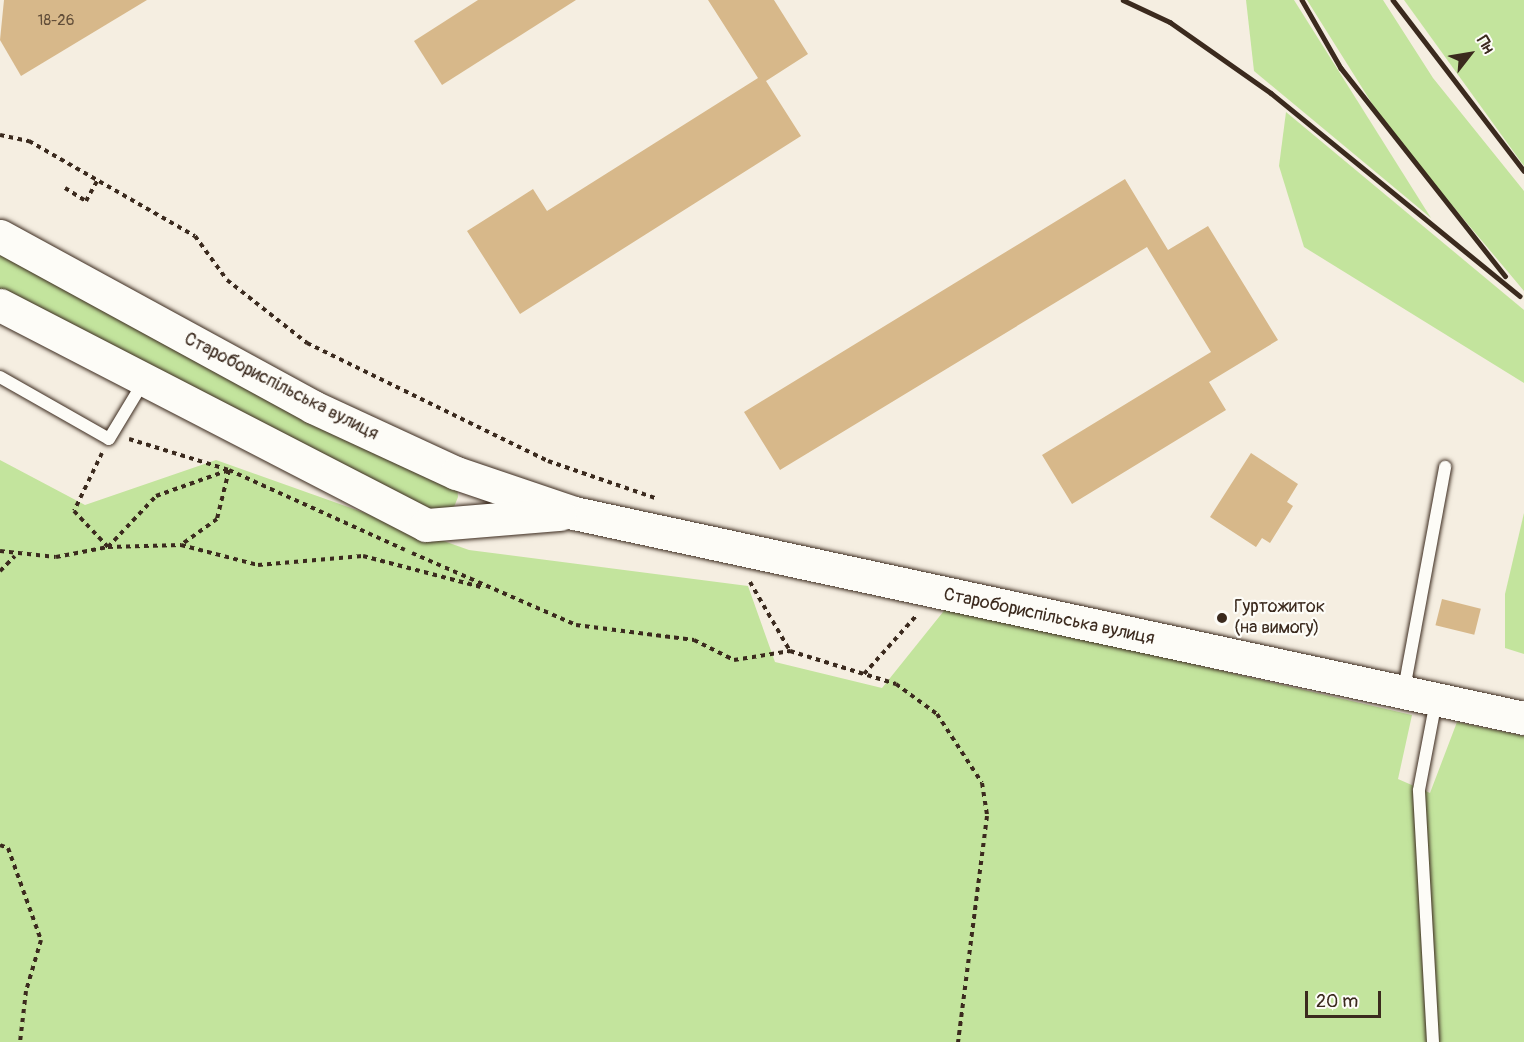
<!DOCTYPE html>
<html>
<head>
<meta charset="utf-8">
<style>
	body { margin:0 }
	#map { position:relative; width:1524px; height:1042px; overflow:hidden; background:#f5eee1; font-family:Pangolin,sans-serif }
	div>[style] { position:absolute }
	.green>* { inset:0; background:#c3e49d }
	.building>* { inset:0; background:#d7b88a; transform-origin:0 0 }
	.path>* { height:4px; margin-top:-2px; transform-origin:0; background:repeating-linear-gradient(90deg,#3b2a1e 0 4.5px,transparent 0 9px) }
	.roads { filter:drop-shadow(0 0 2px #3b2a1e) drop-shadow(0 0 2px #3b2a1e) }
	.lane>* { height:12px; margin:-6px; padding:0 6px; transform-origin:6px; border-radius:6px; background:#fdfcf7 }
	.secondary>* { height:33px; margin:-16.5px; padding:0 16.5px; transform-origin:16.5px; border-radius:16.5px; background:#fdfcf7 }
	.rail>* { height:4.5px; margin:-2.25px; padding:0 2.25px; transform-origin:2.25px; border-radius:2.25px; background:#3b2a1e }
	.dots>* { width:16px; height:16px; translate:-50% -50%; box-sizing:border-box; border:3px solid #fdfcf7; border-radius:50% }
	span { translate:-50% -50%; white-space:nowrap; text-align:center; line-height:1.15; -webkit-text-stroke:4.5px #fdfcf7; paint-order:stroke }
	.number-label { font-size:15px; color:#624e39 }
	.number-label span { -webkit-text-stroke-width:0 }
	.street-label { font-size:18px; color:#3b2a1e }
	.poi-label { font-size:18px; color:#3b2a1e }
	.left { translate:0 -50%; text-align:left }
	.north { position:absolute; left:1440px; top:24px; width:60px; height:60px; -webkit-text-stroke:4px #fdfcf7; paint-order:stroke; rotate:59deg; font-size:16px; font-weight:700; line-height:24px; text-align:center; color:#3b2a1e }
	.north::after { content:''; display:block; margin:auto; width:21px; height:27px; background:#3b2a1e; clip-path:polygon(50% 0,100% 100%,50% 72%,0 100%) }
	.scale { position:absolute; left:1305px; top:991px; width:76px; height:27px; box-sizing:border-box; border:3px solid #3b2a1e; border-top:0; padding-left:8px; font-size:18px; line-height:21px; white-space:nowrap; color:#3b2a1e; -webkit-text-stroke:4px #fdfcf7; paint-order:stroke }
</style>
</head>
<body>
<div id="map">
	<div class="green">
		<i style="clip-path:polygon(1246px 0,1294px 0,1431px 218px,1254px 71px)"></i>
		<i style="clip-path:polygon(1307px 0,1383px 0,1433px 78px,1524px 191px,1524px 291px,1388px 129px)"></i>
		<i style="clip-path:polygon(1404px 0,1524px 0,1524px 166px,1521px 162px)"></i>
		<i style="clip-path:polygon(1286px 112px,1524px 310px,1524px 383px,1304px 247px,1279px 166px)"></i>
		<i style="clip-path:polygon(0 236px,456px 473px,458px 497px,452px 512px,426px 525px,0 305px)"></i>
		<i style="clip-path:polygon(0 460px,85px 505px,216px 460px,469px 550px,748px 586px,775px 662px,882px 688px,947px 607px,1412px 715px,1398px 779px,1430px 793px,1457px 722px,1524px 736px,1524px 1042px,0 1042px)"></i>
		<i style="clip-path:polygon(1524px 513px,1524px 654px,1505px 648px,1505px 594px)"></i>
	</div>
	<div class="building">
		<i style="clip-path:polygon(4px 0,147px 0,21px 76px,0 40px)"></i>
		<i style="clip-path:polygon(478px 0,576px 0,442px 85px,414px 41px)"></i>
		<i style="clip-path:polygon(708px 0,774px 0,808px 54px,766px 81px,801px 136px,520px 314px,467px 231px,533px 189px,547px 211px,758px 78px)"></i>
		<i style="clip-path:polygon(1125px 179px,1168px 250px,1208px 226px,1278px 340px,1209px 382px,1226px 410px,1072px 504px,1042px 455px,1211px 352px,1147px 247px,780px 470px,744px 412px)"></i>
		<i style="clip-path:polygon(1251px 453px,1298px 484px,1287px 502px,1293px 506px,1270px 543px,1262px 538px,1256px 547px,1210px 517px)"></i>
		<i style="left:1442px;top:599px;width:40px;height:27px;rotate:14deg"></i>
	</div>
	<div class="path">
		<i style="left:0;top:135px;width:30px;rotate:12deg"></i>
		<i style="left:29px;top:141px;width:191px;rotate:29.8deg"></i>
		<i style="left:195px;top:236px;width:54px;rotate:54deg"></i>
		<i style="left:227px;top:280px;width:102px;rotate:38.2deg"></i>
		<i style="left:307px;top:343px;width:268px;rotate:26.1deg"></i>
		<i style="left:548px;top:461px;width:116px;rotate:19.1deg"></i>
		<i style="left:65px;top:188px;width:25px;rotate:32deg"></i>
		<i style="left:86px;top:201px;width:23px;rotate:-61deg"></i>
		<i style="left:129px;top:439px;width:105px;rotate:17.2deg"></i>
		<i style="left:229px;top:470px;width:193px;rotate:24.4deg"></i>
		<i style="left:102px;top:453px;width:64px;rotate:115.8deg"></i>
		<i style="left:74px;top:511px;width:50px;rotate:46.6deg"></i>
		<i style="left:108px;top:547px;width:70px;rotate:-46.7deg"></i>
		<i style="left:156px;top:496px;width:77px;rotate:-19.6deg"></i>
		<i style="left:229px;top:470px;width:50px;rotate:103.8deg"></i>
		<i style="left:217px;top:519px;width:44px;rotate:144.2deg"></i>
		<i style="left:0;top:551px;width:56px;rotate:6.1deg"></i>
		<i style="left:56px;top:557px;width:53px;rotate:-10.9deg"></i>
		<i style="left:108px;top:547px;width:73px;rotate:-1.6deg"></i>
		<i style="left:181px;top:545px;width:80px;rotate:14.6deg"></i>
		<i style="left:258px;top:565px;width:105px;rotate:-4.9deg"></i>
		<i style="left:363px;top:556px;width:122px;rotate:14.7deg"></i>
		<i style="left:412px;top:553px;width:179px;rotate:23.7deg"></i>
		<i style="left:576px;top:625px;width:119px;rotate:7.2deg"></i>
		<i style="left:694px;top:640px;width:45px;rotate:26.6deg"></i>
		<i style="left:734px;top:660px;width:57px;rotate:-9.1deg"></i>
		<i style="left:790px;top:651px;width:111px;rotate:17.3deg"></i>
		<i style="left:896px;top:684px;width:51px;rotate:36.2deg"></i>
		<i style="left:937px;top:714px;width:82px;rotate:56.9deg"></i>
		<i style="left:982px;top:783px;width:33px;rotate:81deg"></i>
		<i style="left:987px;top:816px;width:228px;rotate:97.3deg"></i>
		<i style="left:0;top:571px;width:21px;rotate:-45deg"></i>
		<i style="left:750px;top:582px;width:80px;rotate:59.9deg"></i>
		<i style="left:864px;top:674px;width:78px;rotate:-48.1deg"></i>
		<i style="left:0;top:845px;width:9px;rotate:21deg"></i>
		<i style="left:8px;top:848px;width:98px;rotate:70.3deg"></i>
		<i style="left:41px;top:940px;width:53px;rotate:106.4deg"></i>
		<i style="left:26px;top:991px;width:51px;rotate:96.7deg"></i>
	</div>
	<div class="roads">
		<div class="lane">
			<i style="left:0;top:377px;width:125px;rotate:29.6deg"></i>
			<i style="left:109px;top:439px;width:68px;rotate:-58.9deg"></i>
			<i style="left:1404px;top:689px;width:226px;rotate:-79.5deg"></i>
			<i style="left:1433px;top:1042px;width:252px;rotate:-93.2deg"></i>
			<i style="left:1419px;top:790px;width:91px;rotate:-79.2deg"></i>
		</div>
		<div class="secondary">
			<i style="left:0;top:236px;width:357px;rotate:28.6deg"></i>
			<i style="left:313px;top:407px;width:157px;rotate:24.8deg"></i>
			<i style="left:456px;top:473px;width:125px;rotate:18.7deg"></i>
			<i style="left:574px;top:513px;width:972px;rotate:12.18deg"></i>
			<i style="left:0;top:305px;width:479px;rotate:27.3deg"></i>
			<i style="left:426px;top:525px;width:134px;rotate:-4.7deg"></i>
		</div>
	</div>
	<div class="rail">
		<i style="left:1123px;top:0;width:52px;rotate:25.1deg"></i>
		<i style="left:1170px;top:22px;width:123px;rotate:35.1deg"></i>
		<i style="left:1271px;top:93px;width:321px;rotate:39.2deg"></i>
		<i style="left:1302px;top:0;width:78px;rotate:60.2deg"></i>
		<i style="left:1341px;top:68px;width:265px;rotate:51.7deg"></i>
		<i style="left:1393px;top:0;width:215px;rotate:52.5deg"></i>
	</div>
	<div class="dots">
		<i style="left:1222px;top:618px;background:#3b2a1e"></i>
	</div>
	<div class="number-label">
		<span style="left:56px;top:21px">18-26</span>
	</div>
	<div class="street-label">
		<span style="left:281px;top:387px;rotate:27deg">Старобориспільська вулиця</span>
		<span style="left:1049px;top:617px;rotate:12deg">Старобориспільська вулиця</span>
	</div>
	<div class="poi-label">
		<span class="left" style="left:1234px;top:618px">Гуртожиток<br>(на вимогу)</span>
	</div>
	<div class="north">Пн</div>
	<div class="scale">20 m</div>
</div>
</body>
</html>
